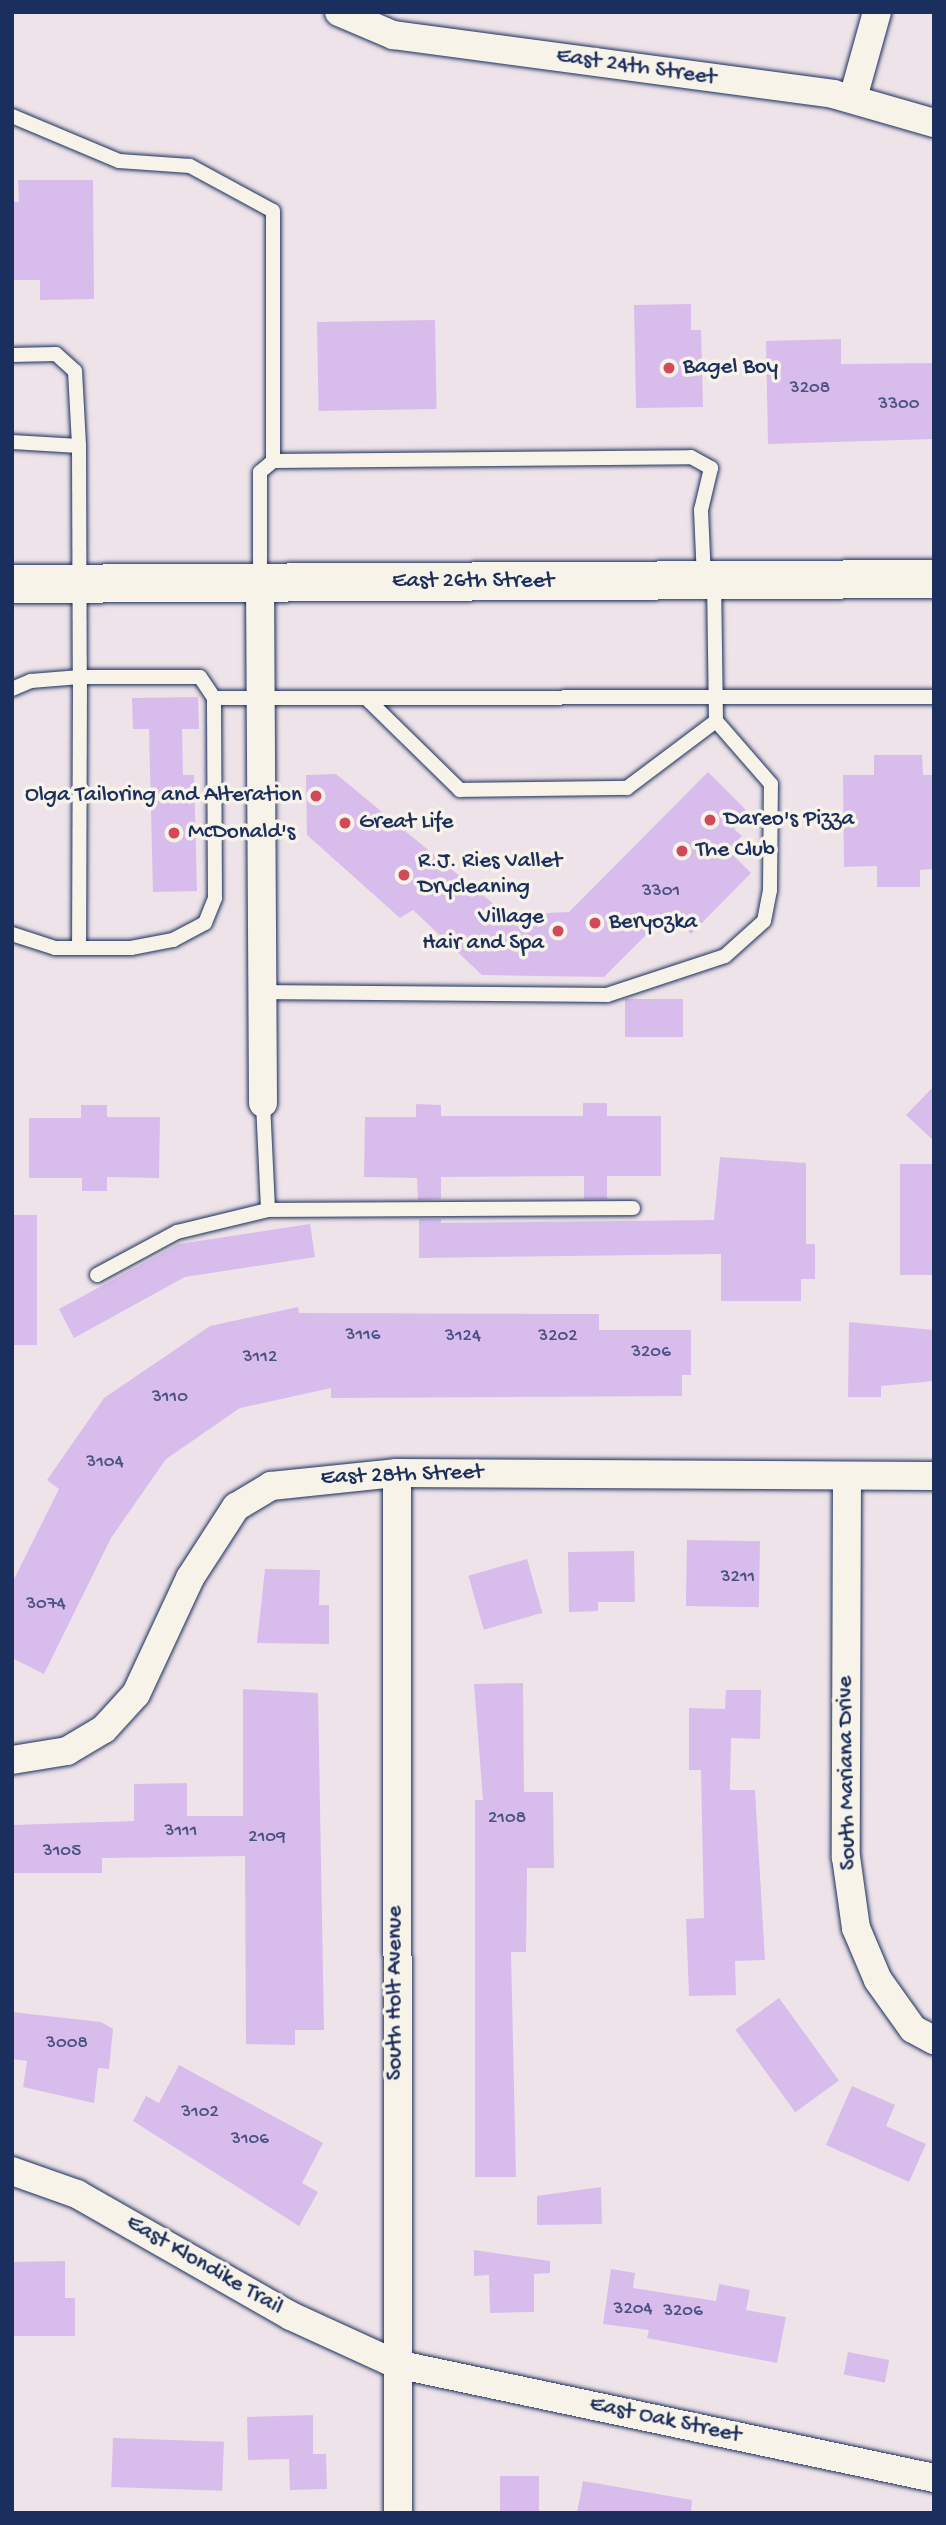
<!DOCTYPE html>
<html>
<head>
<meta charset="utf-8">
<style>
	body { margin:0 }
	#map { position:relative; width:946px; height:2525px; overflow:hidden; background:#eee3e9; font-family:"Gochi Hand",sans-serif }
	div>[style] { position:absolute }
	.building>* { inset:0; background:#d8bdec; transform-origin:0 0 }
	.roads { filter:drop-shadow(0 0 2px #1b2f5e) drop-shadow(0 0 2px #1b2f5e) }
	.lane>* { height:14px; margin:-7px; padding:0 7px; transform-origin:7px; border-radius:7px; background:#f7f3e8 }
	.street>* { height:28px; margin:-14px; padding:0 14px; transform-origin:14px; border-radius:14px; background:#f7f3e8 }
	.secondary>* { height:38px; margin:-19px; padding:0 19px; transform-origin:19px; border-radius:19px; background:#f7f3e8 }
	.dots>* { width:19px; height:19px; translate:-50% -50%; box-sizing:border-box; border:4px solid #f7f3e8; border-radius:50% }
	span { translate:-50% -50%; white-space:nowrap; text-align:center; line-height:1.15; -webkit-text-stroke:7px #f7f3e8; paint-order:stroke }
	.number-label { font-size:19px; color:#4a5282 }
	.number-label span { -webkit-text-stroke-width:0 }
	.street-label { font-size:23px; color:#1b2f5e }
	.poi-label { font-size:23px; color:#1b2f5e }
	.left { translate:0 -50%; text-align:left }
	.right { translate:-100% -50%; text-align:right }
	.frame { position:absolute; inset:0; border:14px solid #1b2f5e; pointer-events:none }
</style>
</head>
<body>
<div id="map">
	<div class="building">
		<i style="clip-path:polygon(18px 180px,93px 180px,94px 299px,40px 300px,40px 280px,12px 280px,12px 202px,19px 202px)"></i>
		<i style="clip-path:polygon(691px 304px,691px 330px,701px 330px,703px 407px,636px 408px,634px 305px)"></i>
		<i style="left:435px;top:320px;width:89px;height:118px;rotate:89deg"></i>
		<i style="clip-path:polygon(841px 339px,841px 364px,934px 363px,934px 439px,768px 444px,766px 341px)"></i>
		<i style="clip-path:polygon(198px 697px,199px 729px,182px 729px,183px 775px,194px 775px,197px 891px,153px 892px,149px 729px,133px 729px,132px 698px)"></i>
		<i style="clip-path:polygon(874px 755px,922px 755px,923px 775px,934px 775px,934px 869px,920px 870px,920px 887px,877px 887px,877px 866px,844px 867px,843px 775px,874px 775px)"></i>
		<i style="clip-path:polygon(708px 772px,750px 814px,734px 829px,742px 836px,728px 850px,751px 873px,691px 934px,669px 912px,604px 977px,482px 975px,413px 910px,400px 918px,307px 835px,306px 775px,336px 774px,507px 915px,569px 912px)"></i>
		<i style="left:683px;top:999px;width:38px;height:58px;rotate:90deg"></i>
		<i style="clip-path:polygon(934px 1086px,934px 1141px,906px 1115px)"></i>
		<i style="clip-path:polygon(583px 1103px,607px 1103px,607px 1116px,661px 1116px,661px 1176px,607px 1176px,607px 1199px,584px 1199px,584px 1176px,441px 1177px,441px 1199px,418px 1200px,417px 1178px,364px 1177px,365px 1117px,416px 1117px,416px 1104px,441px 1105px,441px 1116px,583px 1116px)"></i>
		<i style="clip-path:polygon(81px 1105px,107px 1105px,107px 1117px,160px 1117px,159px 1178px,107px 1177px,107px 1191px,82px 1191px,82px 1178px,29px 1178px,29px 1118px,81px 1118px)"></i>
		<i style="clip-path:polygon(720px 1157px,806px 1163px,806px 1244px,815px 1244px,815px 1279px,801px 1279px,801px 1301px,721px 1301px,721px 1254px,419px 1258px,419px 1219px,441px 1219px,441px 1223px,714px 1220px)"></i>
		<i style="left:900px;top:1164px;width:34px;height:111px"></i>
		<i style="left:12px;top:1215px;width:25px;height:130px"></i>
		<i style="clip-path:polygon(310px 1224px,315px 1257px,185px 1277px,74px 1338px,59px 1309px,179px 1244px)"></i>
		<i style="clip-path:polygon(298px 1307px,299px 1313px,599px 1314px,599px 1330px,691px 1330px,691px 1375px,682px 1375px,682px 1396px,331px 1398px,331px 1388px,240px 1408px,166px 1459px,111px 1538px,44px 1674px,12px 1658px,12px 1583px,59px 1489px,47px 1480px,104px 1398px,210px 1326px)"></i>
		<i style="clip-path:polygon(849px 1322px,934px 1330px,934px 1381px,881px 1386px,881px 1397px,848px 1397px)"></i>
		<i style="left:687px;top:1540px;width:73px;height:66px;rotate:1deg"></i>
		<i style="clip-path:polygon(634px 1551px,635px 1602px,598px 1602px,598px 1611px,569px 1612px,568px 1552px)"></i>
		<i style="left:527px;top:1559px;width:56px;height:61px;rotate:74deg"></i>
		<i style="clip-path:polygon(265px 1569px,320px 1570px,319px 1605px,329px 1605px,329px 1644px,257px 1643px)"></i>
		<i style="clip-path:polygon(523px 1683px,524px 1792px,553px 1792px,554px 1868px,527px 1868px,526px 1952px,511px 1952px,516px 2177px,475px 2177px,475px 1800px,483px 1800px,474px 1684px)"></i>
		<i style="clip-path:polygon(243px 1689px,318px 1693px,324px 2030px,295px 2030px,295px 2045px,246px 2044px,245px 1856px,102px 1858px,102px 1873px,12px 1873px,12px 1825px,134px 1821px,134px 1784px,187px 1783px,187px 1816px,243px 1816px)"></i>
		<i style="clip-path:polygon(726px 1690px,761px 1690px,760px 1739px,731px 1738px,730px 1790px,755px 1790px,765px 1960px,735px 1961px,736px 1995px,689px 1996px,686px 1919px,704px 1918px,701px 1770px,689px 1770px,689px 1708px,725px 1709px)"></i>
		<i style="left:779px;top:1998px;width:102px;height:54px;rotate:54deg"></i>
		<i style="clip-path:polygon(12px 2012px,101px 2022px,113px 2029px,109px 2069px,98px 2068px,94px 2103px,23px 2087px,27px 2061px,12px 2059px)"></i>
		<i style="clip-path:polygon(179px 2065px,323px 2143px,302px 2183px,318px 2192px,299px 2226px,133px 2121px,146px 2096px,159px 2103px)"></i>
		<i style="clip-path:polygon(852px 2086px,895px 2105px,886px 2126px,926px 2144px,909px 2182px,826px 2145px)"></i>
		<i style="clip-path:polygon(601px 2187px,602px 2224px,537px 2225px,537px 2196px)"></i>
		<i style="clip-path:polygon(474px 2250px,550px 2261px,550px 2273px,534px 2274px,534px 2312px,490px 2313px,489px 2275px,474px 2276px)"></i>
		<i style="clip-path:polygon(65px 2261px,65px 2298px,75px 2298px,75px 2336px,12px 2336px,12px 2262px)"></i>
		<i style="clip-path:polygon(611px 2269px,635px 2273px,633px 2288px,716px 2301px,719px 2284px,750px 2290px,746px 2310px,786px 2317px,777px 2363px,647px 2338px,649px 2330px,603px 2324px)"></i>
		<i style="left:848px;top:2352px;width:42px;height:23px;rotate:11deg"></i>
		<i style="clip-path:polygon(313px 2415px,313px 2454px,326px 2454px,327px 2489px,290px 2490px,289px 2459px,248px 2460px,247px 2417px)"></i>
		<i style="left:113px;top:2438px;width:111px;height:49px;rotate:2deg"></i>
		<i style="left:500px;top:2476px;width:39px;height:37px"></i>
		<i style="clip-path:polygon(583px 2481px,692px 2500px,691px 2513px,577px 2513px)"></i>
	</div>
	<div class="roads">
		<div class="lane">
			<i style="left:12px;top:116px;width:116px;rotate:22.8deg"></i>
			<i style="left:119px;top:161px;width:71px;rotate:4deg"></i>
			<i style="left:190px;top:166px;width:94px;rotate:28.5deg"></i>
			<i style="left:273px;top:211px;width:250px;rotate:90deg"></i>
			<i style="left:12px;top:355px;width:44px;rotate:-1.3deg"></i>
			<i style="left:56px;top:354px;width:25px;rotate:42deg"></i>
			<i style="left:75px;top:371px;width:75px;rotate:86.9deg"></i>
			<i style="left:12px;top:442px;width:67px;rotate:3.4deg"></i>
			<i style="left:79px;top:446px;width:231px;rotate:89.8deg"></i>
			<i style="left:80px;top:677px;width:120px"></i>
			<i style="left:200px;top:677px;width:25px;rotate:56deg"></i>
			<i style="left:214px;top:698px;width:720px;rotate:-0.08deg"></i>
			<i style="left:260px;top:581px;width:109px;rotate:-90deg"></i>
			<i style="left:260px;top:472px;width:17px;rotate:-40deg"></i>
			<i style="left:273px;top:461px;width:418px;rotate:-0.5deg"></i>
			<i style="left:691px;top:457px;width:23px;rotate:29deg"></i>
			<i style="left:711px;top:468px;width:43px;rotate:103.4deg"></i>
			<i style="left:701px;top:510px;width:69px;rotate:87.5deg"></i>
			<i style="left:12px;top:689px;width:21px;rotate:-23deg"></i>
			<i style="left:31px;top:681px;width:49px;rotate:-4.7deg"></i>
			<i style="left:80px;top:677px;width:271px;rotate:90.2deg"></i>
			<i style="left:367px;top:699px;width:130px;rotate:44.4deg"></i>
			<i style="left:460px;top:790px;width:167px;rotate:-0.7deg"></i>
			<i style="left:627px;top:788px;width:111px;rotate:-37deg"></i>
			<i style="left:12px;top:934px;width:45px;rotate:18deg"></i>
			<i style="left:55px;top:948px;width:76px"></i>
			<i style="left:131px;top:948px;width:43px;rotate:-10.8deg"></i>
			<i style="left:173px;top:940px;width:36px;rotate:-28deg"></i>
			<i style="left:205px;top:923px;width:27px;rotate:-68deg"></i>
			<i style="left:215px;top:898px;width:200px;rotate:-90.3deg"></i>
			<i style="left:262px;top:992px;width:345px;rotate:0.5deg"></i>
			<i style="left:607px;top:995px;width:124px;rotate:-18.3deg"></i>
			<i style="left:725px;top:956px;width:52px;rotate:-41.9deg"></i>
			<i style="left:764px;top:921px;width:32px;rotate:-79deg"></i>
			<i style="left:770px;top:890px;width:106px;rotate:-89.5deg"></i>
			<i style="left:771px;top:784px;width:84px;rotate:-131.1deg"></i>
			<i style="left:716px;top:721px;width:138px;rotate:-90.8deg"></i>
			<i style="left:263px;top:1103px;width:107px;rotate:87.3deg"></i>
			<i style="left:268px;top:1210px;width:365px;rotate:-0.3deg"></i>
			<i style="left:97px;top:1275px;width:91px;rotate:-28.3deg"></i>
			<i style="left:177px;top:1232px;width:94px;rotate:-13.6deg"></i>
		</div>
		<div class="street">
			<i style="left:339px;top:12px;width:59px;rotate:23.1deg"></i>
			<i style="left:393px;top:35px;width:444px;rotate:7.6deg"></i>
			<i style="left:833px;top:94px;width:105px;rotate:16deg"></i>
			<i style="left:853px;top:98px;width:89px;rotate:-74.4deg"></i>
			<i style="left:260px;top:582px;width:521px;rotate:89.67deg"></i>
			<i style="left:397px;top:1473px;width:1040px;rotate:89.94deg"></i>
			<i style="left:847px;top:1476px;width:381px;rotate:90.2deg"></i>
			<i style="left:846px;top:1857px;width:72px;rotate:82deg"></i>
			<i style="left:856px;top:1928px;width:56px;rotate:67.1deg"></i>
			<i style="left:878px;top:1980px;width:60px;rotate:54.5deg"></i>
			<i style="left:913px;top:2029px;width:24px;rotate:28deg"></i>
			<i style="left:12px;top:1760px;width:56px;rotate:-9.3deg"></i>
			<i style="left:67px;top:1751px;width:43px;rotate:-30.7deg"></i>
			<i style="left:104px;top:1729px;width:47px;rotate:-47.6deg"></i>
			<i style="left:136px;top:1694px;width:128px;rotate:-65deg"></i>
			<i style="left:190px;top:1578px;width:85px;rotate:-57.1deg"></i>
			<i style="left:236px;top:1507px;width:41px;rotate:-31deg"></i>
			<i style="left:271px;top:1486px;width:127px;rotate:-5.9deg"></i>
			<i style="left:397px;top:1473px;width:537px;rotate:0.32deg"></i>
			<i style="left:12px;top:2171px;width:69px;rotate:19.5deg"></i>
			<i style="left:77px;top:2194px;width:246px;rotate:29.7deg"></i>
			<i style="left:291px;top:2316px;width:115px;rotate:24.6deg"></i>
			<i style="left:396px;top:2364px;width:550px;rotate:11.96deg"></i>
		</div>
		<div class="secondary">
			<i style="left:12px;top:584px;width:922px;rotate:-0.31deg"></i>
		</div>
	</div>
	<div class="dots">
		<i style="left:669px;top:368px;background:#d1495b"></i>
		<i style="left:316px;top:796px;background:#d1495b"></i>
		<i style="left:710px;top:820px;background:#d1495b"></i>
		<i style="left:345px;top:823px;background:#d1495b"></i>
		<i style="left:174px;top:833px;background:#d1495b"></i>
		<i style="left:682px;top:851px;background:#d1495b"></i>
		<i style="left:404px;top:875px;background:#d1495b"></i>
		<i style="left:595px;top:923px;background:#d1495b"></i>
		<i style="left:558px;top:931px;background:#d1495b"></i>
	</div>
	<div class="number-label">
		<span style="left:810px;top:389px">3208</span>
		<span style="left:899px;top:405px">3300</span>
		<span style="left:661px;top:892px">3301</span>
		<span style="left:363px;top:1336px">3116</span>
		<span style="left:463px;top:1337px">3124</span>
		<span style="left:558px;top:1337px">3202</span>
		<span style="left:651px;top:1353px">3206</span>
		<span style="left:260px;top:1358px">3112</span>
		<span style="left:170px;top:1398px">3110</span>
		<span style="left:105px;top:1463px">3104</span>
		<span style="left:738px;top:1578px">3211</span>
		<span style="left:46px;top:1605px">3074</span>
		<span style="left:507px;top:1819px">2108</span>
		<span style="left:181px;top:1832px">3111</span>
		<span style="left:267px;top:1838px">2109</span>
		<span style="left:62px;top:1852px">3105</span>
		<span style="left:67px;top:2044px">3008</span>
		<span style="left:200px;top:2113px">3102</span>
		<span style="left:250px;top:2140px">3106</span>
		<span style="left:633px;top:2310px">3204</span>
		<span style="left:683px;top:2312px">3206</span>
	</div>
	<div class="street-label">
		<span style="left:636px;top:68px;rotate:8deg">East 24th Street</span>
		<span style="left:473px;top:582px">East 26th Street</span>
		<span style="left:402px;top:1476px;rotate:-2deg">East 28th Street</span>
		<span style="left:848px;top:1773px;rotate:-91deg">South Mariana Drive</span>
		<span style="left:396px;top:1993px;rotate:-90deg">South Holt Avenue</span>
		<span style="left:204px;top:2266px;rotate:30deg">East Klondike Trail</span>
		<span style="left:665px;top:2421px;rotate:12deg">East Oak Street</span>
	</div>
	<div class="poi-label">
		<span class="left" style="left:683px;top:368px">Bagel Boy</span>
		<span class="right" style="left:302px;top:796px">Olga Tailoring and Alteration</span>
		<span class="left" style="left:724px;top:820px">Dareo's Pizza</span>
		<span class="left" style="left:359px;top:823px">Great Life</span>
		<span class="left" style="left:188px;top:833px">McDonald's</span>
		<span class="left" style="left:696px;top:851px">The Club</span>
		<span class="left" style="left:418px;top:875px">R.J. Ries Vallet<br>Drycleaning</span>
		<span class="right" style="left:544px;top:931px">Village<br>Hair and Spa</span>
		<span class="left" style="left:609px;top:923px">Beryozka</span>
	</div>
	<div class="frame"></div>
</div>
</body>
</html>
